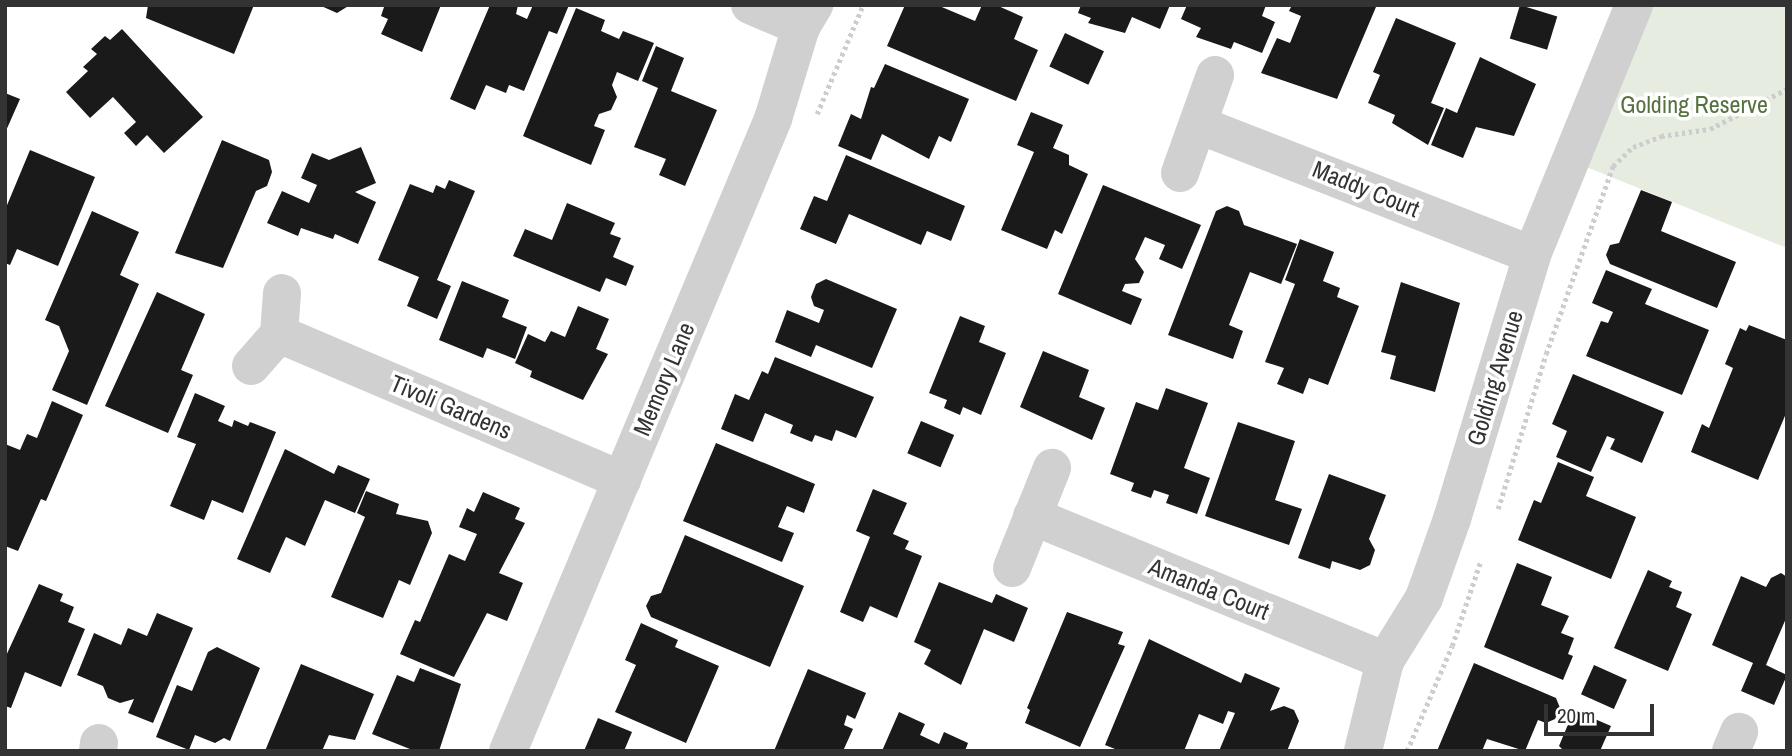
<!DOCTYPE html>
<html>
<head>
<meta charset="utf-8">
<style>
	body { margin:0 }
	#map { position:relative; width:1792px; height:756px; overflow:hidden; background:#fff; font-family:"Archivo Narrow",sans-serif }
	div>[style] { position:absolute }
	.green>* { inset:0; background:#e6ecdf }
	.building>* { inset:0; background:#1a1a1a; transform-origin:0 0 }
	.path>* { height:4.5px; margin-top:-2.25px; transform-origin:0; background:repeating-linear-gradient(90deg,#cdcdcd 0 3.5px,transparent 0 7px) }
	.minor>* { height:38px; margin:-19px; padding:0 19px; transform-origin:19px; border-radius:19px; background:#d0d0d0 }
	span { translate:-50% -50%; white-space:nowrap; text-align:center; line-height:1.15; -webkit-text-stroke:7px #fff; paint-order:stroke }
	.park-label { font-size:24px; color:#56703f }
	.street-label { font-size:24px; color:#333 }
	.frame { position:absolute; inset:0; border:7px solid #333; pointer-events:none }
	.scale { position:absolute; left:1544px; top:704px; width:110px; height:32px; box-sizing:border-box; border:4px solid #333; border-top:0; padding-left:9px; font-size:21px; line-height:24px; white-space:nowrap; color:#333; -webkit-text-stroke:5px #fff; paint-order:stroke }
</style>
</head>
<body>
<div id="map">
	<div class="green">
		<i style="clip-path:polygon(1634px 5px,1787px 5px,1787px 248px,1569px 160px)"></i>
	</div>
	<div class="building">
		<i style="clip-path:polygon(148px 5px,254px 5px,234px 54px,146px 18px)"></i>
		<i style="clip-path:polygon(319px 5px,350px 5px,337px 13px)"></i>
		<i style="clip-path:polygon(380px 5px,441px 5px,422px 52px,381px 34px,388px 19px,381px 16px,384px 7px)"></i>
		<i style="clip-path:polygon(490px 5px,518px 5px,516px 14px,527px 19px,533px 5px,569px 5px,557px 34px,549px 31px,524px 91px,509px 85px,506px 93px,486px 85px,475px 110px,450px 99px)"></i>
		<i style="clip-path:polygon(905px 5px,937px 5px,975px 21px,982px 5px,996px 5px,1023px 17px,1014px 39px,1038px 50px,1016px 101px,887px 46px)"></i>
		<i style="clip-path:polygon(1081px 5px,1170px 5px,1160px 29px,1132px 17px,1125px 33px,1088px 23px,1091px 18px,1078px 13px)"></i>
		<i style="clip-path:polygon(1187px 5px,1266px 5px,1262px 16px,1275px 22px,1262px 53px,1234px 42px,1231px 49px,1196px 37px,1201px 28px,1181px 19px)"></i>
		<i style="clip-path:polygon(1292px 5px,1376px 7px,1337px 99px,1261px 73px,1277px 38px,1290px 43px,1301px 16px,1289px 11px)"></i>
		<i style="left:1520px;top:5px;width:39px;height:35px;rotate:17deg"></i>
		<i style="clip-path:polygon(576px 8px,605px 20px,601px 31px,619px 39px,623px 31px,654px 43px,638px 81px,617px 72px,612px 85px,617px 97px,611px 110px,599px 114px,594px 126px,605px 130px,591px 165px,523px 136px)"></i>
		<i style="clip-path:polygon(1396px 18px,1456px 43px,1431px 103px,1444px 108px,1428px 145px,1392px 123px,1395px 115px,1368px 103px,1380px 75px,1373px 72px)"></i>
		<i style="clip-path:polygon(122px 29px,203px 117px,164px 153px,147px 135px,136px 146px,124px 133px,136px 122px,113px 97px,90px 118px,66px 92px,88px 71px,83px 67px,97px 54px,91px 49px,105px 36px,110px 40px)"></i>
		<i style="left:1065px;top:33px;width:43px;height:37px;rotate:25deg"></i>
		<i style="clip-path:polygon(656px 46px,684px 58px,671px 91px,717px 110px,685px 186px,659px 175px,666px 159px,634px 147px,658px 88px,642px 81px)"></i>
		<i style="clip-path:polygon(1480px 57px,1536px 84px,1514px 136px,1476px 127px,1463px 158px,1431px 145px,1446px 108px,1457px 113px)"></i>
		<i style="clip-path:polygon(885px 64px,969px 99px,951px 142px,939px 136px,929px 159px,882px 134px,871px 160px,838px 146px,851px 114px,861px 119px,871px 87px,874px 88px)"></i>
		<i style="clip-path:polygon(5px 93px,20px 99px,5px 133px)"></i>
		<i style="clip-path:polygon(1031px 112px,1063px 125px,1053px 148px,1069px 155px,1069px 165px,1088px 174px,1062px 234px,1055px 230px,1047px 249px,1001px 230px,1034px 152px,1017px 145px)"></i>
		<i style="clip-path:polygon(222px 140px,269px 160px,272px 172px,267px 186px,256px 191px,223px 268px,175px 253px)"></i>
		<i style="clip-path:polygon(361px 147px,376px 183px,355px 192px,376px 202px,358px 244px,335px 234px,333px 239px,301px 228px,298px 236px,267px 223px,282px 191px,309px 203px,317px 185px,301px 178px,312px 153px,329px 160px)"></i>
		<i style="clip-path:polygon(30px 150px,95px 177px,58px 266px,17px 249px,10px 265px,5px 263px,5px 210px)"></i>
		<i style="clip-path:polygon(846px 155px,965px 206px,951px 241px,927px 231px,921px 245px,849px 214px,836px 244px,800px 229px,814px 196px,827px 201px)"></i>
		<i style="clip-path:polygon(449px 180px,475px 191px,437px 280px,451px 286px,437px 319px,407px 306px,419px 277px,378px 260px,410px 184px,433px 193px,436px 185px,445px 189px)"></i>
		<i style="clip-path:polygon(1103px 185px,1201px 225px,1182px 269px,1159px 259px,1165px 245px,1145px 237px,1135px 259px,1144px 272px,1139px 283px,1125px 284px,1122px 291px,1142px 299px,1131px 325px,1058px 294px)"></i>
		<i style="clip-path:polygon(1641px 190px,1672px 202px,1661px 231px,1736px 262px,1717px 308px,1610px 264px,1606px 255px,1610px 245px,1619px 243px)"></i>
		<i style="clip-path:polygon(567px 203px,615px 223px,610px 234px,621px 238px,613px 257px,634px 266px,626px 286px,606px 278px,600px 292px,513px 256px,525px 229px,552px 240px)"></i>
		<i style="clip-path:polygon(1227px 206px,1239px 211px,1244px 225px,1297px 244px,1281px 284px,1250px 272px,1229px 325px,1243px 331px,1233px 359px,1168px 335px,1216px 211px)"></i>
		<i style="clip-path:polygon(92px 211px,139px 232px,120px 275px,139px 284px,87px 405px,52px 390px,69px 351px,59px 326px,45px 320px)"></i>
		<i style="clip-path:polygon(1300px 239px,1334px 252px,1323px 281px,1340px 288px,1337px 297px,1359px 306px,1328px 385px,1309px 378px,1303px 394px,1277px 384px,1284px 368px,1265px 362px,1295px 284px,1285px 280px)"></i>
		<i style="clip-path:polygon(1606px 270px,1652px 289px,1645px 304px,1709px 330px,1682px 395px,1586px 356px,1601px 321px,1608px 323px,1613px 312px,1592px 303px)"></i>
		<i style="clip-path:polygon(826px 279px,897px 309px,872px 368px,816px 345px,811px 357px,775px 342px,787px 310px,819px 323px,824px 310px,814px 306px,811px 297px,816px 284px)"></i>
		<i style="clip-path:polygon(462px 281px,509px 300px,502px 317px,527px 327px,515px 359px,487px 348px,483px 358px,439px 340px)"></i>
		<i style="clip-path:polygon(1401px 282px,1460px 303px,1435px 392px,1390px 379px,1396px 356px,1381px 352px)"></i>
		<i style="clip-path:polygon(157px 292px,205px 314px,181px 370px,193px 375px,168px 433px,105px 406px)"></i>
		<i style="clip-path:polygon(578px 306px,609px 319px,596px 349px,608px 354px,583px 400px,530px 377px,532px 371px,515px 363px,528px 334px,545px 342px,551px 331px,565px 337px)"></i>
		<i style="clip-path:polygon(960px 316px,985px 326px,979px 342px,1006px 353px,981px 415px,963px 407px,960px 415px,944px 408px,947px 400px,929px 393px)"></i>
		<i style="clip-path:polygon(1749px 325px,1787px 340px,1787px 411px,1758px 480px,1691px 452px,1702px 424px,1709px 428px,1733px 368px,1725px 364px,1740px 328px,1746px 331px)"></i>
		<i style="clip-path:polygon(1043px 351px,1089px 370px,1079px 397px,1105px 408px,1092px 440px,1020px 407px)"></i>
		<i style="clip-path:polygon(775px 357px,874px 397px,856px 438px,836px 430px,832px 441px,815px 435px,812px 442px,790px 433px,793px 425px,765px 413px,753px 442px,721px 429px,735px 394px,749px 400px,762px 371px,768px 374px)"></i>
		<i style="clip-path:polygon(1573px 374px,1664px 412px,1642px 463px,1610px 449px,1615px 439px,1607px 436px,1591px 472px,1556px 457px,1567px 431px,1552px 424px)"></i>
		<i style="clip-path:polygon(1166px 388px,1208px 403px,1184px 468px,1210px 478px,1197px 514px,1166px 503px,1169px 495px,1154px 490px,1151px 498px,1131px 491px,1134px 483px,1110px 474px,1136px 402px,1158px 410px)"></i>
		<i style="clip-path:polygon(195px 393px,225px 406px,218px 421px,232px 427px,234px 420px,248px 426px,250px 422px,276px 432px,243px 513px,212px 500px,204px 520px,170px 506px,196px 444px,177px 437px)"></i>
		<i style="clip-path:polygon(52px 401px,83px 415px,46px 501px,41px 499px,18px 551px,5px 546px,5px 444px,20px 450px,27px 434px,37px 438px)"></i>
		<i style="left:921px;top:421px;width:36px;height:35px;rotate:23deg"></i>
		<i style="clip-path:polygon(1238px 422px,1295px 441px,1275px 500px,1302px 509px,1289px 545px,1205px 516px)"></i>
		<i style="clip-path:polygon(716px 443px,815px 484px,804px 513px,787px 506px,778px 527px,794px 533px,782px 562px,683px 521px)"></i>
		<i style="clip-path:polygon(285px 449px,334px 474px,338px 465px,370px 479px,355px 513px,325px 500px,305px 546px,286px 537px,270px 573px,237px 559px)"></i>
		<i style="clip-path:polygon(1558px 462px,1594px 477px,1586px 496px,1636px 517px,1611px 579px,1518px 540px,1534px 500px,1541px 503px)"></i>
		<i style="clip-path:polygon(1329px 474px,1386px 495px,1369px 539px,1375px 550px,1370px 565px,1360px 570px,1332px 561px,1330px 569px,1298px 558px)"></i>
		<i style="clip-path:polygon(873px 489px,907px 503px,893px 534px,909px 541px,905px 549px,922px 556px,897px 618px,870px 606px,863px 622px,840px 612px,870px 537px,856px 531px)"></i>
		<i style="clip-path:polygon(366px 491px,399px 504px,396px 514px,428px 521px,432px 533px,410px 585px,399px 580px,383px 618px,331px 597px,365px 517px,357px 513px)"></i>
		<i style="clip-path:polygon(483px 492px,520px 508px,515px 519px,525px 523px,499px 573px,523px 583px,507px 621px,487px 613px,454px 677px,400px 654px,415px 620px,420px 622px,449px 554px,465px 561px,477px 534px,459px 527px,467px 508px,474px 512px)"></i>
		<i style="clip-path:polygon(685px 535px,804px 586px,770px 667px,651px 617px,646px 606px,651px 596px,661px 593px)"></i>
		<i style="clip-path:polygon(1517px 563px,1552px 577px,1541px 605px,1569px 616px,1561px 633px,1574px 638px,1568px 654px,1573px 656px,1563px 680px,1484px 647px)"></i>
		<i style="clip-path:polygon(1648px 570px,1672px 581px,1669px 587px,1682px 592px,1676px 607px,1692px 614px,1668px 671px,1614px 648px)"></i>
		<i style="clip-path:polygon(1781px 573px,1787px 577px,1787px 616px,1766px 665px,1787px 675px,1774px 705px,1741px 691px,1753px 663px,1712px 645px,1741px 576px,1766px 587px,1771px 578px)"></i>
		<i style="clip-path:polygon(939px 582px,992px 603px,996px 594px,1028px 608px,1014px 642px,984px 629px,961px 685px,924px 664px,931px 650px,914px 642px)"></i>
		<i style="clip-path:polygon(39px 584px,63px 594px,60px 601px,74px 607px,68px 622px,85px 629px,61px 687px,25px 672px,11px 708px,5px 706px,5px 658px)"></i>
		<i style="clip-path:polygon(1067px 612px,1123px 632px,1118px 644px,1125px 646px,1080px 747px,1025px 723px,1030px 710px,1027px 708px)"></i>
		<i style="clip-path:polygon(157px 613px,193px 628px,153px 723px,128px 713px,134px 699px,120px 703px,108px 698px,103px 686px,77px 675px,94px 633px,121px 645px,128px 628px,147px 636px)"></i>
		<i style="clip-path:polygon(641px 623px,678px 640px,675px 647px,719px 666px,686px 743px,615px 712px,636px 665px,625px 660px)"></i>
		<i style="clip-path:polygon(1149px 639px,1241px 683px,1245px 673px,1280px 688px,1270px 711px,1284px 706px,1294px 710px,1299px 721px,1287px 751px,1219px 751px,1235px 713px,1228px 711px,1223px 724px,1199px 714px,1184px 751px,1120px 751px,1105px 745px)"></i>
		<i style="clip-path:polygon(217px 647px,260px 668px,230px 741px,224px 738px,215px 743px,195px 735px,189px 750px,156px 737px,177px 685px,192px 691px,208px 652px)"></i>
		<i style="clip-path:polygon(1474px 663px,1556px 698px,1560px 708px,1555px 719px,1546px 723px,1538px 720px,1525px 751px,1487px 739px,1482px 751px,1437px 751px)"></i>
		<i style="clip-path:polygon(301px 664px,374px 694px,355px 740px,329px 735px,322px 751px,265px 751px)"></i>
		<i style="left:1594px;top:665px;width:36px;height:32px;rotate:24deg"></i>
		<i style="clip-path:polygon(420px 668px,461px 684px,439px 751px,415px 751px,372px 734px,397px 675px,414px 682px)"></i>
		<i style="clip-path:polygon(808px 669px,866px 693px,855px 719px,847px 715px,844px 725px,853px 729px,843px 751px,774px 751px)"></i>
		<i style="clip-path:polygon(1574px 710px,1611px 726px,1600px 751px,1564px 751px,1559px 746px)"></i>
		<i style="clip-path:polygon(899px 712px,925px 724px,920px 735px,939px 744px,944px 732px,968px 743px,965px 751px,882px 751px)"></i>
		<i style="clip-path:polygon(598px 718px,632px 732px,624px 751px,584px 751px)"></i>
	</div>
	<div class="path">
		<i style="left:817px;top:114px;width:118px;rotate:-67.1deg"></i>
		<i style="left:1498px;top:509px;width:162px;rotate:-72.8deg"></i>
		<i style="left:1546px;top:354px;width:200px;rotate:-70.4deg"></i>
		<i style="left:1613px;top:166px;width:28px;rotate:-44deg"></i>
		<i style="left:1633px;top:147px;width:30px;rotate:-21deg"></i>
		<i style="left:1661px;top:136px;width:49px;rotate:-8.1deg"></i>
		<i style="left:1710px;top:129px;width:87px;rotate:-27.5deg"></i>
		<i style="left:1407px;top:751px;width:114px;rotate:-66.8deg"></i>
		<i style="left:1452px;top:646px;width:91px;rotate:-71.4deg"></i>
	</div>
	<div class="minor">
		<i style="left:750px;top:5px;width:56px;rotate:23.3deg"></i>
		<i style="left:1199px;top:125px;width:357px;rotate:21.3deg"></i>
		<i style="left:1180px;top:173px;width:104px;rotate:-70.3deg"></i>
		<i style="left:279px;top:334px;width:373px;rotate:23.1deg"></i>
		<i style="left:251px;top:366px;width:43px;rotate:-48.8deg"></i>
		<i style="left:279px;top:334px;width:41px;rotate:-85.8deg"></i>
		<i style="left:1032px;top:516px;width:382px;rotate:22.3deg"></i>
		<i style="left:1012px;top:568px;width:108px;rotate:-68.2deg"></i>
		<i style="left:98px;top:751px;width:8px;rotate:-83deg"></i>
		<i style="left:508px;top:751px;width:685px;rotate:-67.25deg"></i>
		<i style="left:773px;top:119px;width:96px;rotate:-73.1deg"></i>
		<i style="left:801px;top:27px;width:26px;rotate:-59deg"></i>
		<i style="left:1363px;top:751px;width:93px;rotate:-76.3deg"></i>
		<i style="left:1385px;top:661px;width:74px;rotate:-58.2deg"></i>
		<i style="left:1424px;top:598px;width:84px;rotate:-70.5deg"></i>
		<i style="left:1452px;top:519px;width:276px;rotate:-73.1deg"></i>
		<i style="left:1532px;top:255px;width:270px;rotate:-67.8deg"></i>
		<i style="left:1731px;top:751px;width:21px;rotate:-67deg"></i>
	</div>
	<div class="park-label">
		<span style="left:1694px;top:105px">Golding Reserve</span>
	</div>
	<div class="street-label">
		<span style="left:1366px;top:189px;rotate:22deg">Maddy Court</span>
		<span style="left:1495px;top:378px;rotate:-73deg">Golding Avenue</span>
		<span style="left:664px;top:379px;rotate:-67deg">Memory Lane</span>
		<span style="left:451px;top:407px;rotate:23deg">Tivoli Gardens</span>
		<span style="left:1209px;top:589px;rotate:22deg">Amanda Court</span>
	</div>
	<div class="frame"></div>
	<div class="scale">20 m</div>
</div>
</body>
</html>
